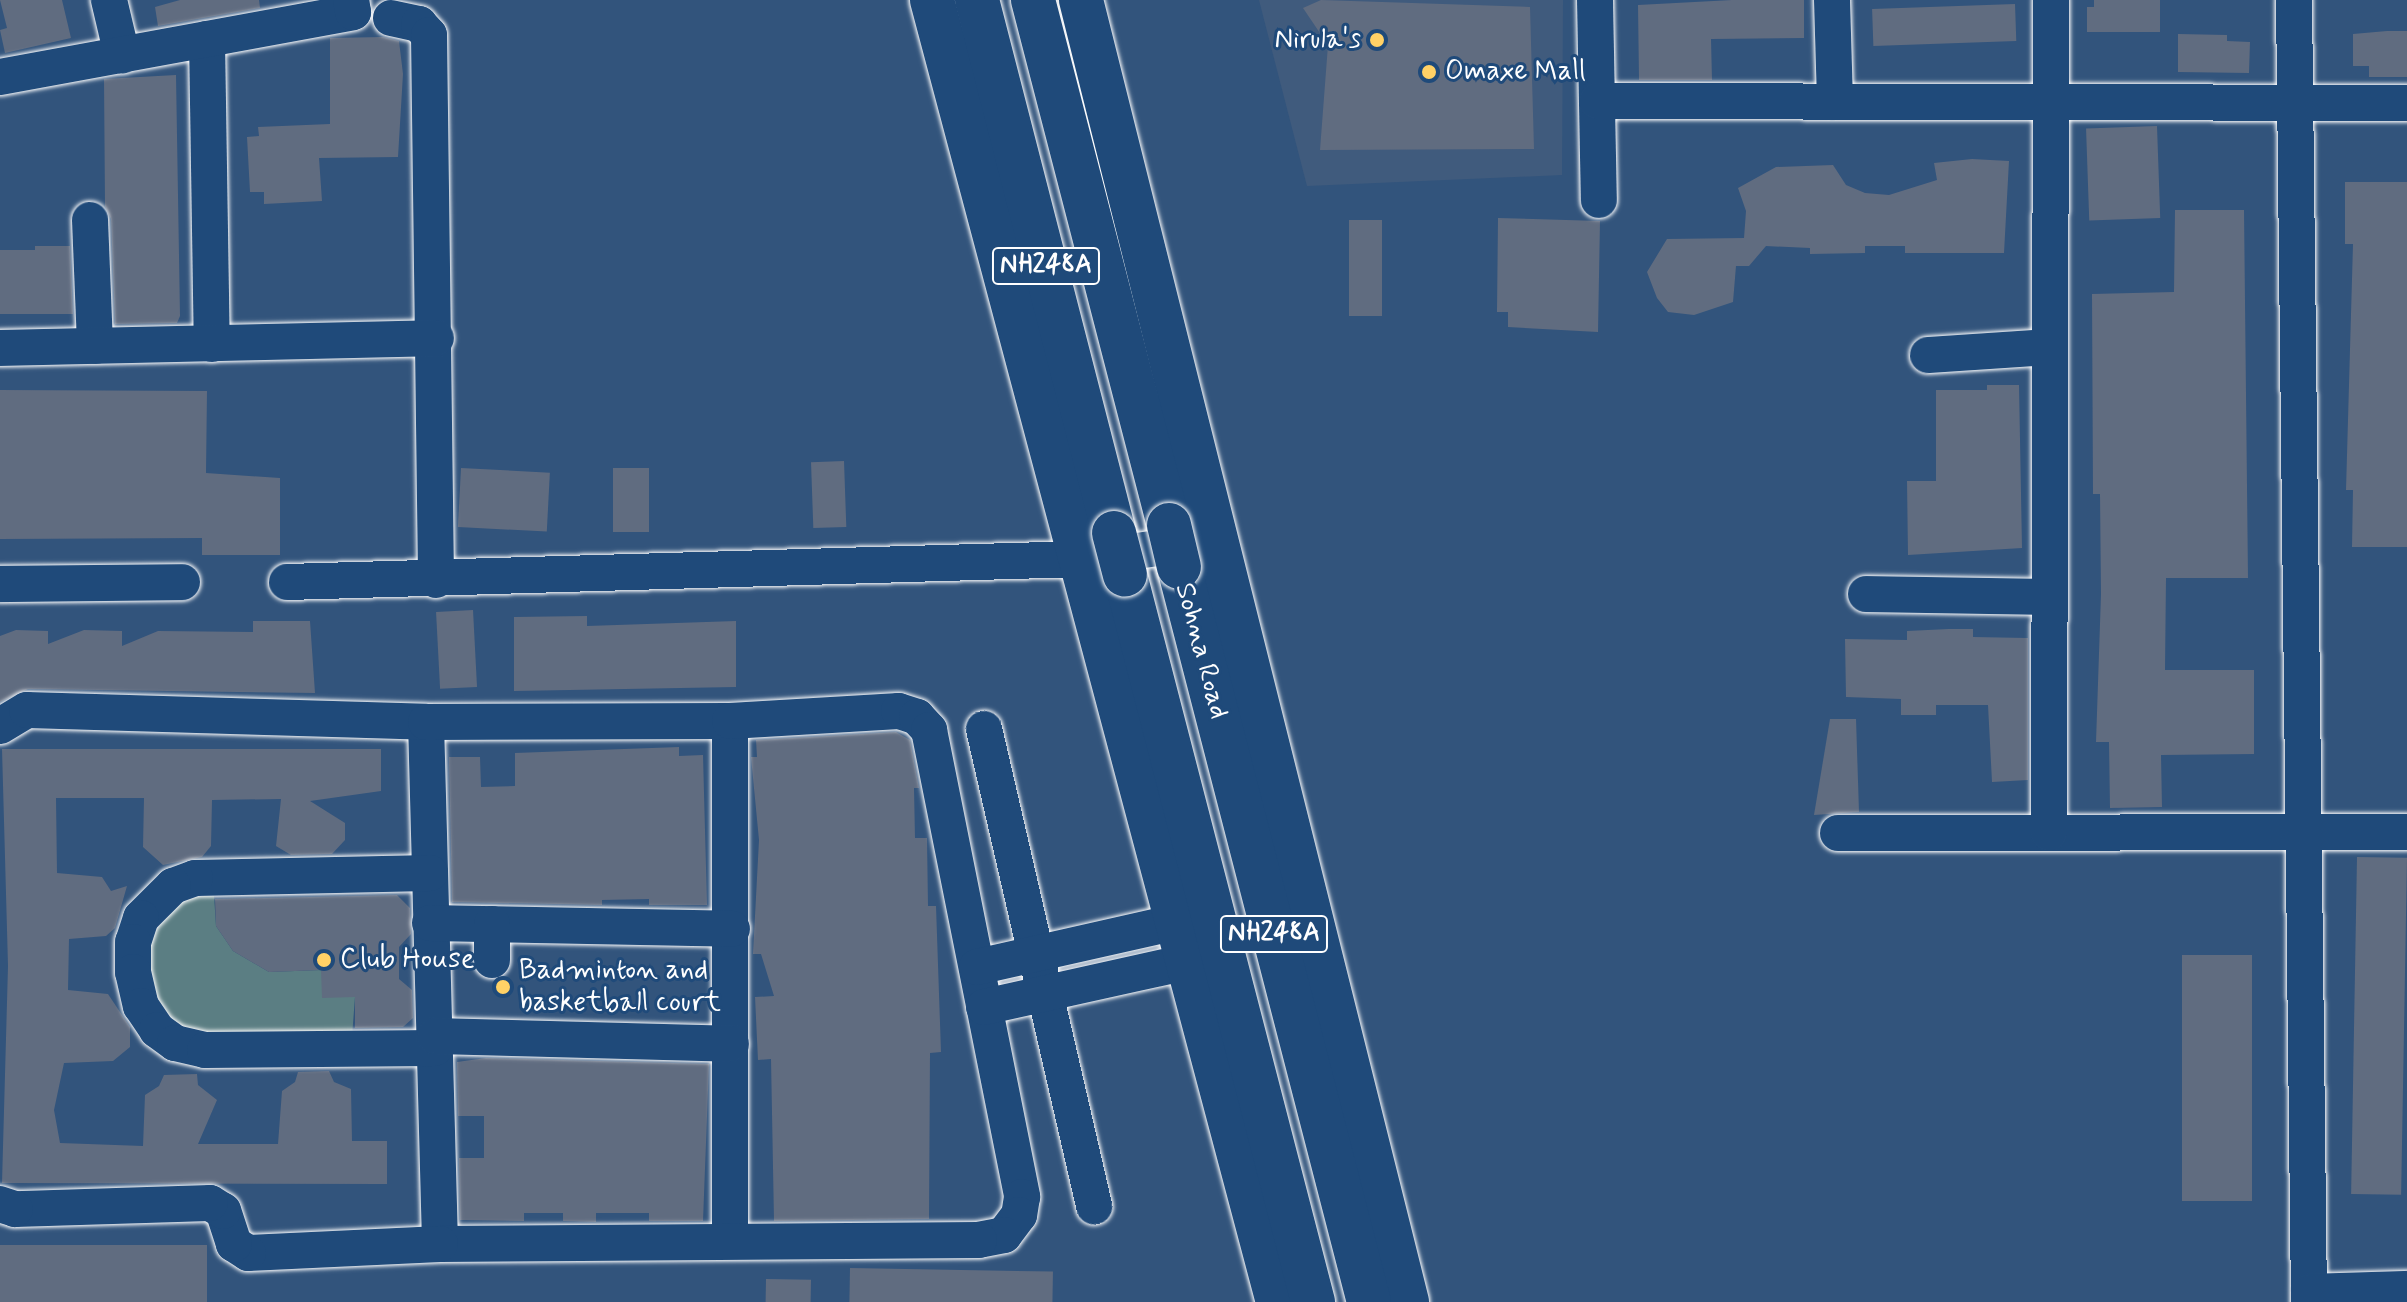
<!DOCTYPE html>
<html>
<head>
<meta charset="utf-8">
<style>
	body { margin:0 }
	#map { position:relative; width:2407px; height:1302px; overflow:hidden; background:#32547c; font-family:Mynerve,sans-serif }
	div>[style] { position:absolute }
	.built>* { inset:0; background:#405b7d }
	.green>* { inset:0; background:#5b7e83 }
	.building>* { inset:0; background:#606c80; transform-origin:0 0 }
	.roads { filter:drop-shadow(0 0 2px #fff) drop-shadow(0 0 2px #fff) }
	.minor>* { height:36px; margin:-18px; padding:0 18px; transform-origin:18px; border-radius:18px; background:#1f4a7a }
	.major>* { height:44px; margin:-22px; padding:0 22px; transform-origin:22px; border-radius:22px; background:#1f4a7a }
	.highway>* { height:44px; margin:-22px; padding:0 22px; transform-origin:22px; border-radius:22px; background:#1f4a7a }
	.bridges { filter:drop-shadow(0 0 2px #fff) drop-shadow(0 0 2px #fff) }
	.highway-bridge>* { height:44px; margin:-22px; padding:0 22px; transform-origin:22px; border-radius:22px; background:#1f4a7a }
	.dots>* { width:22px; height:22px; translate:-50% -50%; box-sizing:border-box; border:4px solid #1f4a7a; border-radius:50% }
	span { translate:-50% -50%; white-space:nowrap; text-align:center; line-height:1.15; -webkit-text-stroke:6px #1f4a7a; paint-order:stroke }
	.shield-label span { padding:2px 6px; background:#1f4a7a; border:2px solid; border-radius:6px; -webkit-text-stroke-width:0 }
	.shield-label { font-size:26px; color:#fff; font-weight:700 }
	.poi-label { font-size:28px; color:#fff }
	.right { translate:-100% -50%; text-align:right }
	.left { translate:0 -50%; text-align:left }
	.street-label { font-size:28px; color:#fff }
</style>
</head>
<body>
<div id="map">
	<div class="built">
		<i style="clip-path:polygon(1259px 0,1563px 0,1562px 175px,1307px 186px)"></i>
	</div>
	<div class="green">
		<i style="clip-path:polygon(214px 895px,216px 926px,233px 951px,269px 972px,321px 970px,355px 997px,352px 1037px,188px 1039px,155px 997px,144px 948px,177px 899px)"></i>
	</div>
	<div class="building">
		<i style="clip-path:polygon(0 0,62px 0,71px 38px,5px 53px,0 30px,7px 28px)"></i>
		<i style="clip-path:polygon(180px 0,259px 0,260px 8px,158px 26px,155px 7px)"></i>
		<i style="clip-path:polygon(1321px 0,1530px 7px,1534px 149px,1320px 150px,1328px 45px,1303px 8px)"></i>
		<i style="clip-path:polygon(1732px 0,1804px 0,1804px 38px,1711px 39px,1712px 80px,1639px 80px,1638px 5px)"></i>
		<i style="clip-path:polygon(2094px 0,2160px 0,2160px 32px,2087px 32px,2087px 7px,2094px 7px)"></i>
		<i style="left:2015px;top:4px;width:37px;height:143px;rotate:88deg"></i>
		<i style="clip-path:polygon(2387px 31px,2407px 31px,2407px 77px,2369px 77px,2369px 66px,2353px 66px,2353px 34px)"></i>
		<i style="clip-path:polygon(2178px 34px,2227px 35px,2227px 41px,2250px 42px,2249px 73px,2178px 72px)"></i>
		<i style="clip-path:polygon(383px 37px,399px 41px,403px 74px,398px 157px,319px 158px,322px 201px,264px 204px,264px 192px,250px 192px,247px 137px,259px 136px,258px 127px,330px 124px,330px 38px)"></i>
		<i style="clip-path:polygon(176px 75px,180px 316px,177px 323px,115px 324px,111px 219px,105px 206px,104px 79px)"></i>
		<i style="left:2157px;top:126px;width:92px;height:71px;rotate:88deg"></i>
		<i style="clip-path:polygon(1972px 159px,2009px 161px,2004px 253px,1905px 253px,1905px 246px,1865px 246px,1865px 253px,1810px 254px,1810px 248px,1766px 246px,1749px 266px,1736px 266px,1733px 302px,1694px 315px,1668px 312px,1657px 298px,1647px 272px,1667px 239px,1744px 238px,1746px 211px,1738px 188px,1776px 167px,1833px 165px,1846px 185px,1865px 193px,1889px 195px,1937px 180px,1934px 163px)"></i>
		<i style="clip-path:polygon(2345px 182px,2407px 182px,2407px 547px,2352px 547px,2353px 490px,2346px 490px,2353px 244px,2345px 244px)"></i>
		<i style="clip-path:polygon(2175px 210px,2244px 210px,2248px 578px,2166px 578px,2165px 670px,2254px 670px,2254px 754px,2161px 755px,2162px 807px,2110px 808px,2109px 742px,2096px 742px,2101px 594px,2100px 494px,2093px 494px,2092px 294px,2174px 292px)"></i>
		<i style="clip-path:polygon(1498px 218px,1600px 221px,1598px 332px,1508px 327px,1508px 312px,1497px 312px)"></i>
		<i style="left:1349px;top:220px;width:33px;height:96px"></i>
		<i style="clip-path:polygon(35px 246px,70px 246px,73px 314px,0 314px,0 250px,35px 250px)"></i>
		<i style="clip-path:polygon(1987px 385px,2019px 385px,2022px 548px,1908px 555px,1907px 481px,1936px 481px,1936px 390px,1987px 390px)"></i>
		<i style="clip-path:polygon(0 390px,207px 391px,206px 473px,280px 478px,280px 555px,202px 555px,202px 538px,0 539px)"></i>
		<i style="left:844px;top:461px;width:66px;height:33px;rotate:88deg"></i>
		<i style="left:461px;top:468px;width:89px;height:59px;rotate:3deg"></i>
		<i style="left:613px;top:468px;width:36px;height:64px"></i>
		<i style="left:473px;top:610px;width:77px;height:37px;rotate:87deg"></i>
		<i style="clip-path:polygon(587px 616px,587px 626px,736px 621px,736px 687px,514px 691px,514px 617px)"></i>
		<i style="clip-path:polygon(253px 621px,310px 621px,315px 693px,28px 689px,0 702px,0 636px,16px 630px,48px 631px,48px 644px,84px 630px,122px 631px,122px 646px,158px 631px,253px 632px)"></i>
		<i style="clip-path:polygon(1949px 629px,1973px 629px,1973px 637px,2028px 638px,2028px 780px,1992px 782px,1988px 705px,1936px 705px,1936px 715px,1901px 715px,1901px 699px,1846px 697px,1845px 639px,1907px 640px,1907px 631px)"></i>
		<i style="clip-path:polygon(1830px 719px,1856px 719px,1859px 812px,1814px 815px)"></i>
		<i style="clip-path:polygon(896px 732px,910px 740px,919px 788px,914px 788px,915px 838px,927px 838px,928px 906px,936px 906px,941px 1052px,930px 1053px,929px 1219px,774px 1221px,771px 1059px,758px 1060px,755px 997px,774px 996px,761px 954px,753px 954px,759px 840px,751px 757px,757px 757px,756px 740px)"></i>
		<i style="clip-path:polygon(679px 747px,679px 756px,703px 755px,707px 905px,649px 905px,649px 899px,602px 900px,602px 905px,452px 902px,449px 757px,480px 757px,481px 787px,515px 786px,515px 753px)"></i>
		<i style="clip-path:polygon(2px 749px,381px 749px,381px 791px,310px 801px,345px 823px,345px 840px,332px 854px,291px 855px,276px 846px,281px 799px,212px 800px,211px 846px,202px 857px,163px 865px,143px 847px,144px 798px,56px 798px,57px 873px,102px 877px,111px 891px,127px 886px,115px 928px,106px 936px,69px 939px,68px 990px,108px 994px,130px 1027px,130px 1047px,113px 1061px,64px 1063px,54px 1110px,60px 1143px,143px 1146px,145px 1095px,159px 1086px,164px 1075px,197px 1074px,198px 1085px,217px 1100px,198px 1144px,278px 1144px,282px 1091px,295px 1082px,298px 1072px,329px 1071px,334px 1082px,351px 1089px,352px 1141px,387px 1141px,387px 1184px,2px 1183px,8px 966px)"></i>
		<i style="left:2357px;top:857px;width:50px;height:337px;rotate:1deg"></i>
		<i style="clip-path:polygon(397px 895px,410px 908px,411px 934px,399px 947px,399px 979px,412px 990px,413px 1018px,403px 1027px,355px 1028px,355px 997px,322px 998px,321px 970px,269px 972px,233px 951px,216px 926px,215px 899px)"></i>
		<i style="left:2182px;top:955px;width:70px;height:246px"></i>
		<i style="clip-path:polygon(486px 1058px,709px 1064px,703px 1221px,649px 1221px,649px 1213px,596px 1213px,596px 1222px,563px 1221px,563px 1213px,524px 1213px,524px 1221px,460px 1220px,459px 1158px,484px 1158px,484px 1116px,458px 1116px,457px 1062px)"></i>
		<i style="left:207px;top:1245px;width:57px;height:207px;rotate:90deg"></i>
		<i style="left:850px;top:1268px;width:203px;height:34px;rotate:1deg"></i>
		<i style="left:766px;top:1279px;width:45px;height:23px;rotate:1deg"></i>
	</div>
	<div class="roads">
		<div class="minor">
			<i style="left:109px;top:0;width:57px;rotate:76.7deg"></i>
			<i style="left:1595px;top:0;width:200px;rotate:88.9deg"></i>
			<i style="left:1832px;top:0;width:102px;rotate:88.3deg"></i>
			<i style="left:2294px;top:0;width:1302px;rotate:89.34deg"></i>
			<i style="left:391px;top:18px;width:29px;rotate:12deg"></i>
			<i style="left:419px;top:24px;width:15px;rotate:48deg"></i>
			<i style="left:429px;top:35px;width:545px;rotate:89.26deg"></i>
			<i style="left:207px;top:39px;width:305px;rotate:89.1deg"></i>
			<i style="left:0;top:77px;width:359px;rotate:-10.4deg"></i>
			<i style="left:353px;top:12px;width:12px;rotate:-99deg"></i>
			<i style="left:1597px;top:101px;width:810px;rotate:0.14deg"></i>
			<i style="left:90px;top:220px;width:126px;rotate:87.7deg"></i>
			<i style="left:0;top:348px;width:436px;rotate:-1.3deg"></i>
			<i style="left:1928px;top:355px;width:122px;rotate:-3.8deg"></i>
			<i style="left:287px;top:582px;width:794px;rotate:-1.66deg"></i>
			<i style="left:1081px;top:559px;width:119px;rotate:-8.2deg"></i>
			<i style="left:0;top:584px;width:182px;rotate:-0.6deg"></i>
			<i style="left:1866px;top:594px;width:183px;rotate:0.9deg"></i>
			<i style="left:730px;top:721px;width:520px;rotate:90deg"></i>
			<i style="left:426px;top:722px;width:522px;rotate:88.46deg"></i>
			<i style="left:0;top:726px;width:31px;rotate:-31deg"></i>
			<i style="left:27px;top:710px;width:399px;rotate:1.7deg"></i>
			<i style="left:426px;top:722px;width:304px;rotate:-0.2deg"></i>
			<i style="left:730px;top:721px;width:169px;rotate:-3.4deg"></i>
			<i style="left:899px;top:711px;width:19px;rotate:18deg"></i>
			<i style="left:917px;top:717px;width:18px;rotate:47deg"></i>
			<i style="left:929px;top:730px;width:476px;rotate:78.7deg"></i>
			<i style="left:1022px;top:1197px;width:18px;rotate:99deg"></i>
			<i style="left:1019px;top:1215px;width:25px;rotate:127deg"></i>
			<i style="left:1004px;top:1235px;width:25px;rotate:169deg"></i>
			<i style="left:979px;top:1240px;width:539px;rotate:179.57deg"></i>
			<i style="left:440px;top:1244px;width:192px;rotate:177.3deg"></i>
			<i style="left:248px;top:1253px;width:17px;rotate:-147deg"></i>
			<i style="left:234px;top:1244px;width:35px;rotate:-108deg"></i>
			<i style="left:223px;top:1211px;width:15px;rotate:-148deg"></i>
			<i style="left:210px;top:1203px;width:195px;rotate:178.2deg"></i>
			<i style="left:15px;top:1209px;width:16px;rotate:-162deg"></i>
			<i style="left:984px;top:729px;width:490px;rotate:77deg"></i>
			<i style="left:1838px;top:833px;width:569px;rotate:-0.1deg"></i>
			<i style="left:2049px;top:833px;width:833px;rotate:-89.86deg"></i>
			<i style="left:430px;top:873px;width:235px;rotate:178.8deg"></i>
			<i style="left:195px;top:878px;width:23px;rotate:160deg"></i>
			<i style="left:173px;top:886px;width:45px;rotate:135deg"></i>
			<i style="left:141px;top:918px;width:25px;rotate:108deg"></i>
			<i style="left:133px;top:942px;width:30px;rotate:90deg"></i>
			<i style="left:133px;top:972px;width:35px;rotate:77deg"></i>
			<i style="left:141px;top:1006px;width:29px;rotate:56deg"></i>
			<i style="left:157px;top:1030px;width:22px;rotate:36deg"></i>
			<i style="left:175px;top:1043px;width:31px;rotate:13deg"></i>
			<i style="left:205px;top:1050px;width:230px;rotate:-0.5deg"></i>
			<i style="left:430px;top:923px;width:302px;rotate:1.1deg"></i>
			<i style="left:492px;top:924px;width:36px;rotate:90deg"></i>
			<i style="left:977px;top:967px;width:205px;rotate:-12.7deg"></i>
			<i style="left:984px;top:1007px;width:212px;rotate:-12.5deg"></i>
			<i style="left:435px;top:1036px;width:296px;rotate:1.5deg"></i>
			<i style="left:2309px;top:1292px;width:98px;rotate:-1.8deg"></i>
		</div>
		<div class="major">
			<i style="left:932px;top:0;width:1347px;rotate:75.12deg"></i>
			<i style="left:1081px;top:0;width:1342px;rotate:75.94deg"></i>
		</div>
		<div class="highway">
			<i style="left:977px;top:0;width:550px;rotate:75.58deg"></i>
			<i style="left:1033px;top:0;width:542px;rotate:75.48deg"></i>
			<i style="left:1179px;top:567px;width:759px;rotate:75.51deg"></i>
			<i style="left:1125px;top:575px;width:751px;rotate:75.5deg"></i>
		</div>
	</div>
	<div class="bridges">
		<div class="highway-bridge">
			<i style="left:1169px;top:525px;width:43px;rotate:76.6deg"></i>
			<i style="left:1114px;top:533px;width:43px;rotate:75.3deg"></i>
		</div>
	</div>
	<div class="dots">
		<i style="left:1377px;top:40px;background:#ffd166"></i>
		<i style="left:1429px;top:72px;background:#ffd166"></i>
		<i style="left:324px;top:960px;background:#ffd166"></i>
		<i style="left:503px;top:987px;background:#ffd166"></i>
	</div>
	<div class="shield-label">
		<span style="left:1046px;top:266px">NH248A</span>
		<span style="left:1274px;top:934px">NH248A</span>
	</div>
	<div class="poi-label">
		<span class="right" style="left:1361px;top:40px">Nirula's</span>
		<span class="left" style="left:1445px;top:72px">Omaxe Mall</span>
		<span class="left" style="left:340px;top:960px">Club House</span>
		<span class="left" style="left:519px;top:987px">Badminton and<br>basketball court</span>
	</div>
	<div class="street-label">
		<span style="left:1201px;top:651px;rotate:75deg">Sohna Road</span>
	</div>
</div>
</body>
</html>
